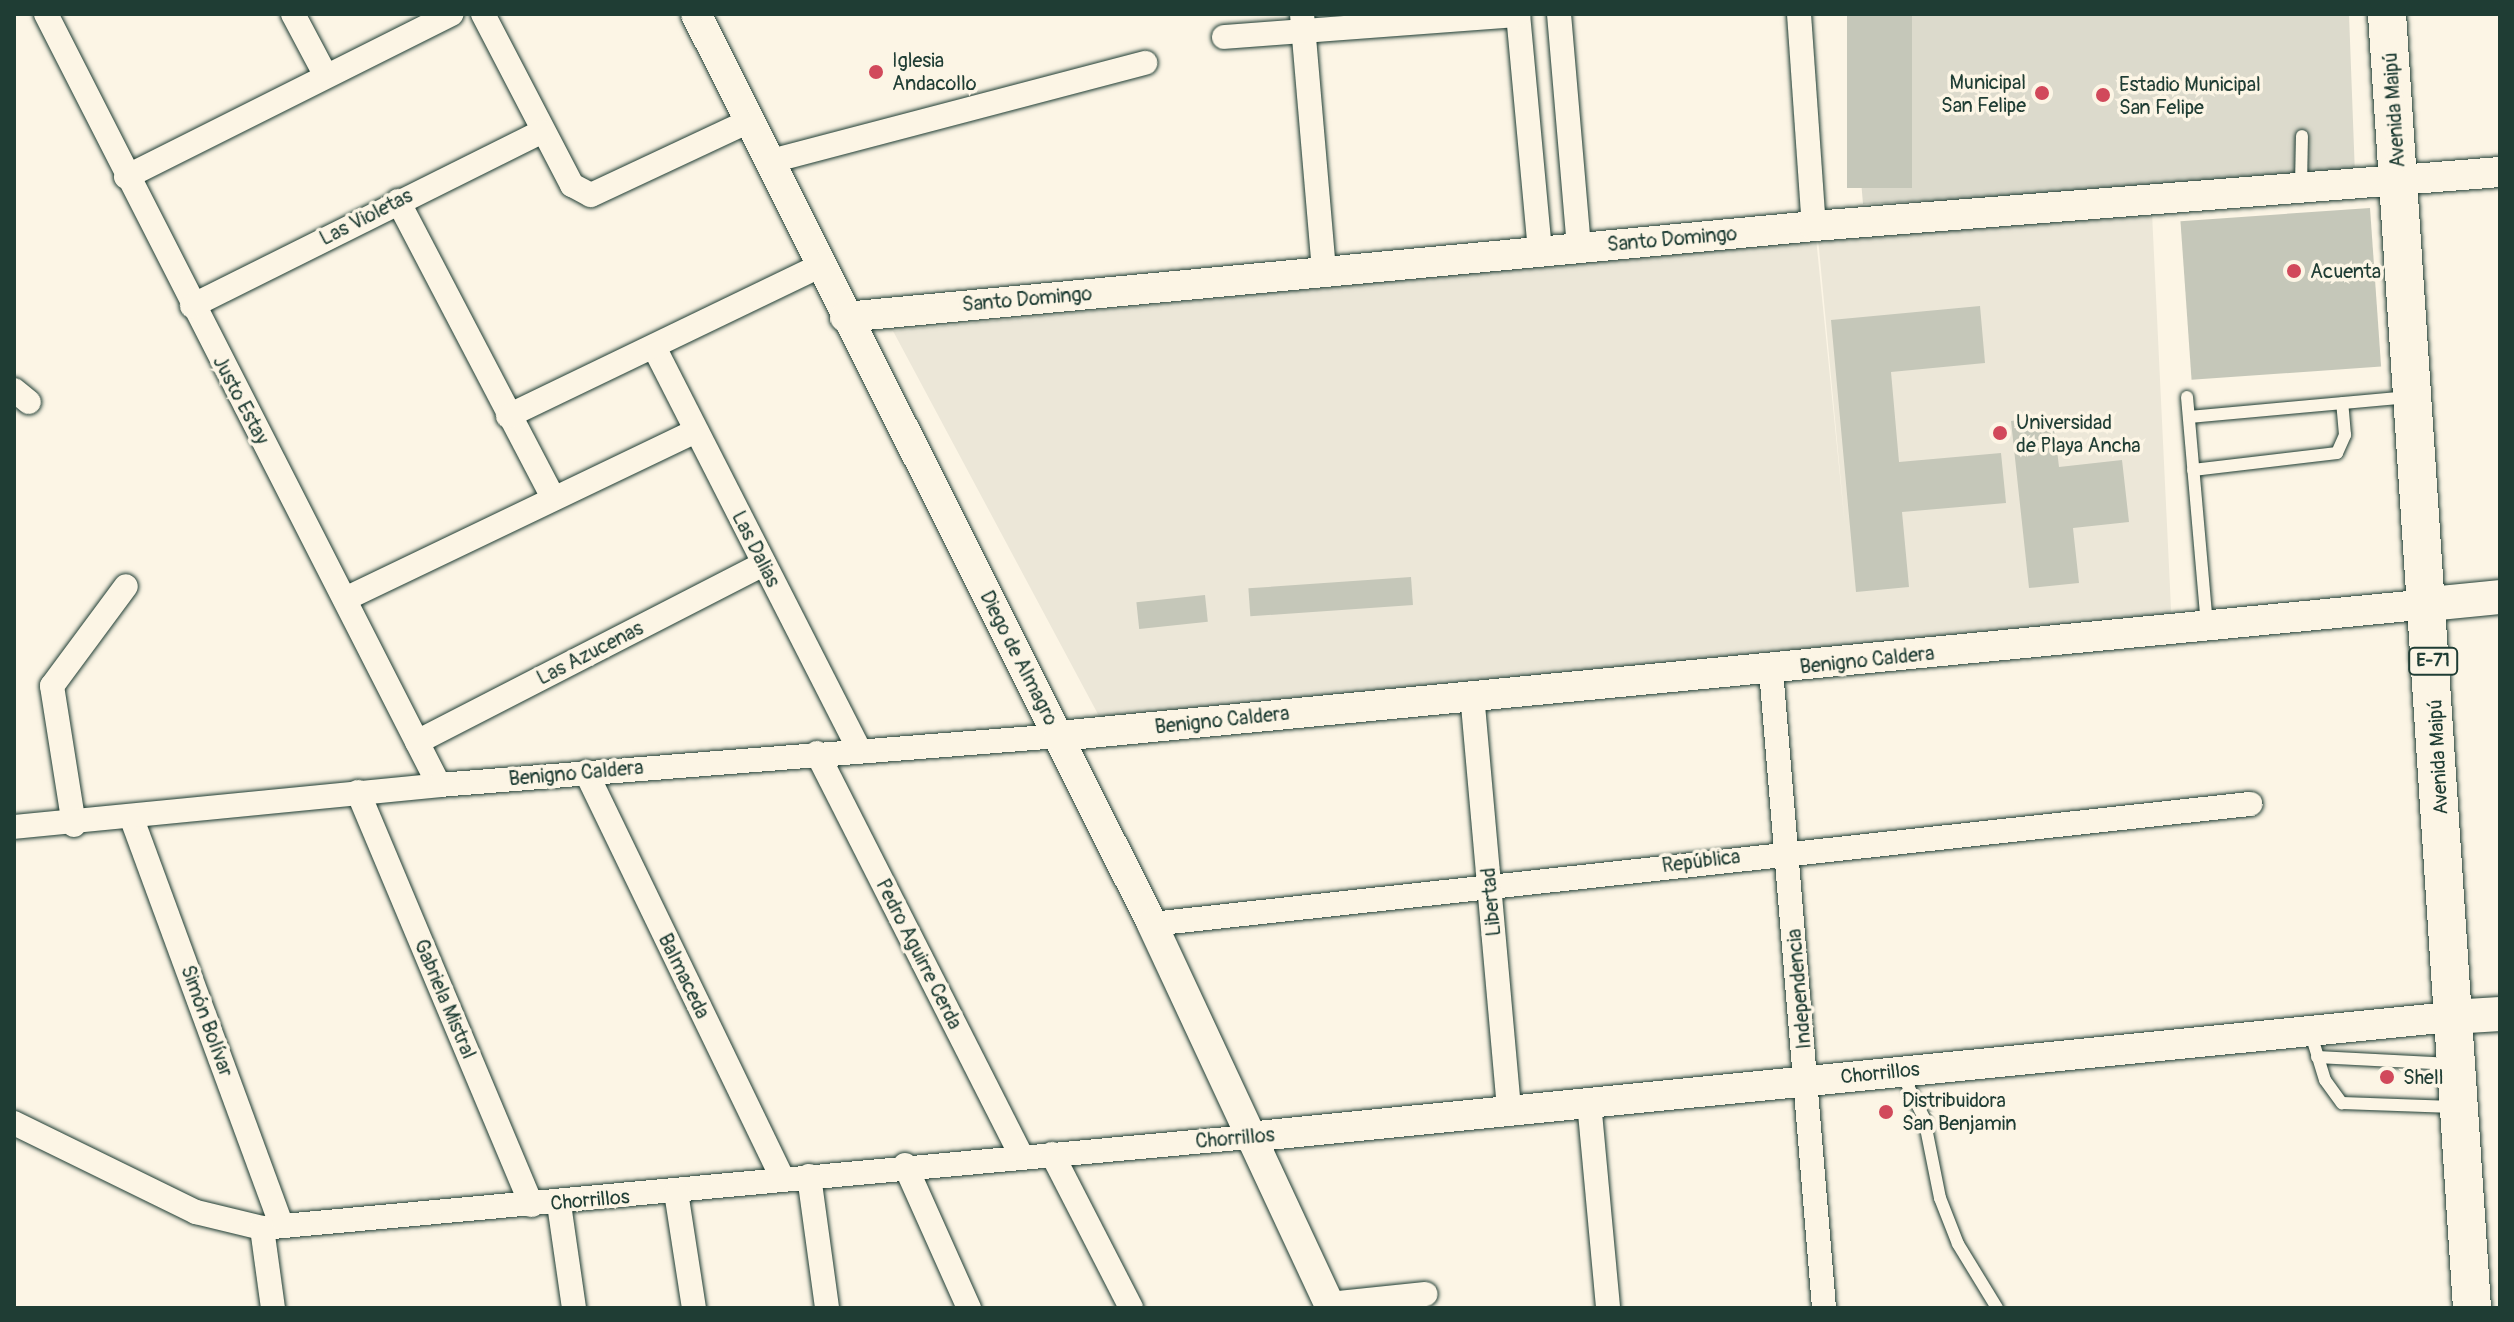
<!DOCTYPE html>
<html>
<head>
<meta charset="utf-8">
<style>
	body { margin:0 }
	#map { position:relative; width:2514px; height:1322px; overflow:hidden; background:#fcf5e5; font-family:Pangolin,sans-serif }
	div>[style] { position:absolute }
	.built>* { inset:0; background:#ece7d8 }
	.green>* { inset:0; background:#dcdacc }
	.building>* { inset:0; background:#c5c7b9; transform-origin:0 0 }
	.roads { filter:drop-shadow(0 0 2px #1f3d34) drop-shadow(0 0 2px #1f3d34) }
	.service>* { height:12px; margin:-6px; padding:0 6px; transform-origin:6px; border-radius:6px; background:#fcf5e5 }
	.minor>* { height:24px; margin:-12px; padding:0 12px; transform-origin:12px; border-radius:12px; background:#fcf5e5 }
	.tertiary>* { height:30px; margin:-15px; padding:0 15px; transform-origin:15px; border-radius:15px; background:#fcf5e5 }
	.secondary>* { height:34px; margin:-17px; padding:0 17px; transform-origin:17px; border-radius:17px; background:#fcf5e5 }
	.primary>* { height:38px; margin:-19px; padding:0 19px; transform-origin:19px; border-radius:19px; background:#fcf5e5 }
	.dots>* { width:22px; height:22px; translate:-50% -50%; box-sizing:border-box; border:4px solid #fcf5e5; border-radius:50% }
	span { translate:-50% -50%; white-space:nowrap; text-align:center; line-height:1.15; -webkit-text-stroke:7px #fcf5e5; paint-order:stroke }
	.shield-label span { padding:2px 6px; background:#fcf5e5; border:2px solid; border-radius:6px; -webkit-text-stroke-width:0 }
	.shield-label { font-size:18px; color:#1f3d34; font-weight:700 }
	.poi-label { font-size:20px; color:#1f3d34 }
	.left { translate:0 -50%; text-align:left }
	.right { translate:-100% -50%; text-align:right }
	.street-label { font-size:20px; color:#1f3d34 }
	.frame { position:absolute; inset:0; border:16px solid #1f3d34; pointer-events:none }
</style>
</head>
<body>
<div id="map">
	<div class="built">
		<i style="clip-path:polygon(2152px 213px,2172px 629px,1100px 718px,893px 331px,1816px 238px,1845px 526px,1818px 238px)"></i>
	</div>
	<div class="green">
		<i style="clip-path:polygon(1847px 14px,2349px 14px,2355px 175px,1929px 215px,1928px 201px,1863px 204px)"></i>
	</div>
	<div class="building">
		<i style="left:1847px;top:14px;width:65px;height:174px"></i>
		<i style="left:2370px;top:208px;width:159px;height:190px;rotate:86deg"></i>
		<i style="clip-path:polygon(1980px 306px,1985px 363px,1891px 372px,1899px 462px,2001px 453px,2006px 503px,1902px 512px,1909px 587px,1856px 592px,1831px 320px)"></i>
		<i style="clip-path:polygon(2053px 416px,2059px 467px,2122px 460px,2129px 522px,2073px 528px,2079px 583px,2029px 588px,2011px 421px)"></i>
		<i style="left:1411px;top:577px;width:28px;height:163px;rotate:86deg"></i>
		<i style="left:1205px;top:595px;width:27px;height:69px;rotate:84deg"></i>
	</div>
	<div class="roads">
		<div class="service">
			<i style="left:2301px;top:186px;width:50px;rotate:-88.9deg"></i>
			<i style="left:2187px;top:397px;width:230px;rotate:85deg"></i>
			<i style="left:2189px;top:417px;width:221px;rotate:-5.2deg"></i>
			<i style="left:2193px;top:470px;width:145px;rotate:-6.7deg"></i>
			<i style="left:2337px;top:453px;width:20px;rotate:-66deg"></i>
			<i style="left:2345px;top:435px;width:32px;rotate:-95deg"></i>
			<i style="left:2310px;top:1031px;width:51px;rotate:73deg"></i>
			<i style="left:2325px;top:1080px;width:29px;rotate:54deg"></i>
			<i style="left:2342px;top:1103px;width:111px;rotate:2.1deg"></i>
			<i style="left:2317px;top:1057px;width:135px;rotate:3deg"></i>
			<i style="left:1902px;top:1074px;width:49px;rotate:63.4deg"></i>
			<i style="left:1924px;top:1118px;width:82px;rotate:78.7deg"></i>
			<i style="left:1940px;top:1198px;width:49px;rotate:68.6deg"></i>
			<i style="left:1958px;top:1244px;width:75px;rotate:58.6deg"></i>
		</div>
		<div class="minor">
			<i style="left:46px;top:14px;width:865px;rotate:62.99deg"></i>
			<i style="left:293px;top:14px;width:70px;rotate:62deg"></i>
			<i style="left:483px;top:14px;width:193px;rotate:62.5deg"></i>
			<i style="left:572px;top:185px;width:21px;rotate:28deg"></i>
			<i style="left:591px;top:195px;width:177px;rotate:-25.1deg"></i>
			<i style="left:1302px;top:14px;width:258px;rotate:85.1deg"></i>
			<i style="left:1518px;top:14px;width:238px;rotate:84.7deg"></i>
			<i style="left:1559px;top:14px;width:235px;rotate:85.1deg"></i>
			<i style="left:1799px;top:14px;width:213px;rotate:86deg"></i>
			<i style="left:1224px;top:37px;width:295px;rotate:-4.3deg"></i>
			<i style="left:771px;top:161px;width:387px;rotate:-14.7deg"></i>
			<i style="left:126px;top:177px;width:364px;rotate:-26.6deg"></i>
			<i style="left:398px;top:201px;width:332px;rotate:62.4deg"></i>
			<i style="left:192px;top:306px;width:390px;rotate:-26.5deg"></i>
			<i style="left:655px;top:349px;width:448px;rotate:63deg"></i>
			<i style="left:14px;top:390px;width:19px;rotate:39deg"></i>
			<i style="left:508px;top:416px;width:345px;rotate:-25.7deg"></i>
			<i style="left:345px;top:599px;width:388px;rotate:-25.6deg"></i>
			<i style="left:1771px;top:670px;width:640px;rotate:85.25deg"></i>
			<i style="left:1472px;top:694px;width:418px;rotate:84.9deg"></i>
			<i style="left:417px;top:742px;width:390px;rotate:-27.2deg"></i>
			<i style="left:817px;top:753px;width:451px;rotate:63.1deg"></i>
			<i style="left:586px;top:772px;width:452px;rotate:64.2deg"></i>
			<i style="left:358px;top:792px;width:448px;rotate:67.2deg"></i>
			<i style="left:132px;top:819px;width:431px;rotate:69.8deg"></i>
			<i style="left:74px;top:825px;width:141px;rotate:-99deg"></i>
			<i style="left:52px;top:686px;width:124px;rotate:-53.5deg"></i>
			<i style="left:14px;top:827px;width:427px;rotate:-5.6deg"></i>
			<i style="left:439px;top:785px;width:622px;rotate:-4.52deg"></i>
			<i style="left:1152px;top:924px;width:1105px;rotate:-6.24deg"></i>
			<i style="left:1589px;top:1102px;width:207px;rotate:84.7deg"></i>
			<i style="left:14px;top:1123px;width:203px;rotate:26.1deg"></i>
			<i style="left:196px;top:1212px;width:68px;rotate:13.6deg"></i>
			<i style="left:262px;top:1228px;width:990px;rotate:-5.27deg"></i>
			<i style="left:1052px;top:1154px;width:173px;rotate:62.8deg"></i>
			<i style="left:905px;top:1165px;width:157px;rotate:65.9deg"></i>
			<i style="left:809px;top:1176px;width:133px;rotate:82.2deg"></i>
			<i style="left:676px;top:1192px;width:117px;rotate:81.2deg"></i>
			<i style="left:559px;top:1204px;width:105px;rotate:81.8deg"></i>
			<i style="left:262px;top:1228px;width:81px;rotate:82.2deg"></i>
			<i style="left:1329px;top:1304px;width:97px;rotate:-5.9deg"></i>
		</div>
		<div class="tertiary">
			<i style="left:696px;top:14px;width:1018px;rotate:63.38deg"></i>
			<i style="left:1152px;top:924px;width:424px;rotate:65deg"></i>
			<i style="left:845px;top:317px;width:973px;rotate:-5.36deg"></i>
			<i style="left:1814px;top:226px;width:688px;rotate:-4.5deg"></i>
			<i style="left:1059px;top:736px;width:1377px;rotate:-5.5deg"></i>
			<i style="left:1248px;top:1137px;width:1209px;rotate:-5.7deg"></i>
		</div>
		<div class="secondary">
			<i style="left:2430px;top:604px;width:70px;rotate:-5.7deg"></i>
			<i style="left:2451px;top:1017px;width:49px;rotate:-3.5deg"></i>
		</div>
		<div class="primary">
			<i style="left:2387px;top:14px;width:1297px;rotate:86.24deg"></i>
		</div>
	</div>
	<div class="dots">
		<i style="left:876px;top:72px;background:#d1495b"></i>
		<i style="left:2042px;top:93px;background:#d1495b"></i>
		<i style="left:2103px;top:95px;background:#d1495b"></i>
		<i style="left:2294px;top:271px;background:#d1495b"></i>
		<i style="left:2000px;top:433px;background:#d1495b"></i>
		<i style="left:2387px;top:1077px;background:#d1495b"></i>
		<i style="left:1886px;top:1112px;background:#d1495b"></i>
	</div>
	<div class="shield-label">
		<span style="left:2433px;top:661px">E-71</span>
	</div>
	<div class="poi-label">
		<span class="left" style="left:892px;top:72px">Iglesia<br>Andacollo</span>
		<span class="right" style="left:2026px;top:94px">Municipal<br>San Felipe</span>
		<span class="left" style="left:2119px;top:96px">Estadio Municipal<br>San Felipe</span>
		<span class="left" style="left:2310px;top:271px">Acuenta</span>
		<span class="left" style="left:2016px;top:434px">Universidad<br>de Playa Ancha</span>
		<span class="left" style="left:2403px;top:1077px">Shell</span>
		<span class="left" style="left:1902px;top:1112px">Distribuidora<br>San Benjamin</span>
	</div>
	<div class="street-label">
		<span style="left:2394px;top:110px;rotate:-94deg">Avenida Maipú</span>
		<span style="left:366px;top:217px;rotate:-27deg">Las Violetas</span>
		<span style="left:1672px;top:239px;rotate:-5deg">Santo Domingo</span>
		<span style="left:1027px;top:299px;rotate:-5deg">Santo Domingo</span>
		<span style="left:241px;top:400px;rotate:62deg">Justo Estay</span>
		<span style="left:756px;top:549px;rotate:63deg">Las Dalias</span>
		<span style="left:590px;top:653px;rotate:-27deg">Las Azucenas</span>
		<span style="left:1019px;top:658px;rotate:63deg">Diego de Almagro</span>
		<span style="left:1867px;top:660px;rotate:-6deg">Benigno Caldera</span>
		<span style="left:1222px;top:720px;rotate:-6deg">Benigno Caldera</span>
		<span style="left:2438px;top:757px;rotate:-93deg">Avenida Maipú</span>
		<span style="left:576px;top:773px;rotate:-5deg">Benigno Caldera</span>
		<span style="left:1701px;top:861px;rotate:-7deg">República</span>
		<span style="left:1491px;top:902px;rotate:-95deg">Libertad</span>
		<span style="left:919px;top:954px;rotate:63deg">Pedro Aguirre Cerda</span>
		<span style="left:684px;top:976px;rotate:64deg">Balmaceda</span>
		<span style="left:1799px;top:989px;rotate:-95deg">Independencia</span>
		<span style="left:445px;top:999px;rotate:67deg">Gabriela Mistral</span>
		<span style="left:207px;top:1021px;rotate:70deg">Simón Bolívar</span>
		<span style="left:1880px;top:1073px;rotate:-6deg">Chorrillos</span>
		<span style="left:1235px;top:1138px;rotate:-5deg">Chorrillos</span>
		<span style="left:590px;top:1200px;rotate:-5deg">Chorrillos</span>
	</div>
	<div class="frame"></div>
</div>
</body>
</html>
